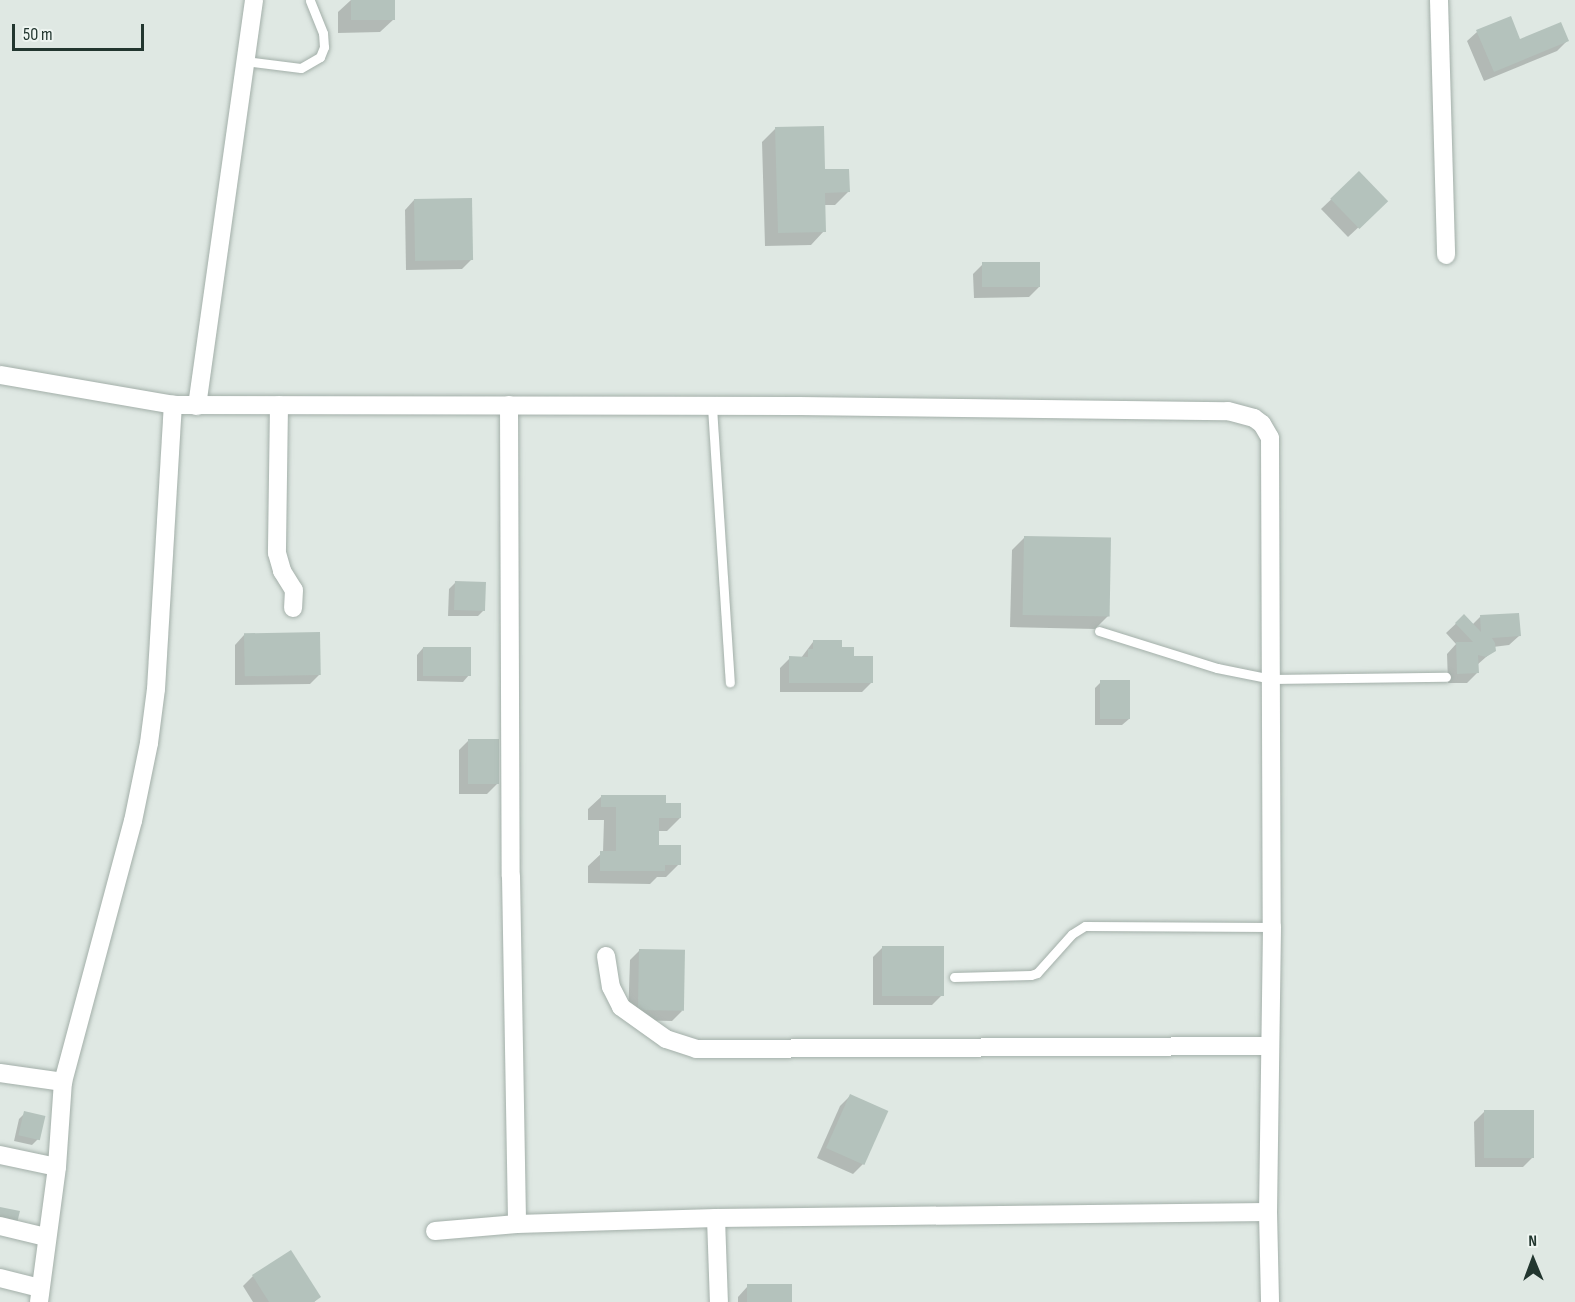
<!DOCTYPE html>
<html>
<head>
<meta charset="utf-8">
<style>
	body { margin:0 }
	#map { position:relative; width:1575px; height:1302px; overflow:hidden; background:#dfe8e3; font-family:"Sofia Sans Condensed",sans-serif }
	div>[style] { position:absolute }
	.shadow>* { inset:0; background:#0003 }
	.building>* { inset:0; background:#b4c2bc; transform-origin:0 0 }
	.roads { filter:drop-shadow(0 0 2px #a3afa9) drop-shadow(0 0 2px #a3afa9) }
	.service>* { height:9px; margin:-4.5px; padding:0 4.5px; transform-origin:4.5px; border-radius:4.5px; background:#fff }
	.minor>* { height:18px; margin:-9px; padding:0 9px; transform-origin:9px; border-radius:9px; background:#fff }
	span { translate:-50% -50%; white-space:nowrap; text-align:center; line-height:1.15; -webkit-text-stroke:4.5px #eef5f1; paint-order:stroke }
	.north { position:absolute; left:1503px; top:1230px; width:60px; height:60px; -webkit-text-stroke:4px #eef5f1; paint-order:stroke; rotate:359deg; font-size:16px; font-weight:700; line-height:24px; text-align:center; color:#22362f }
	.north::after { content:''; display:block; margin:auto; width:21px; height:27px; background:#22362f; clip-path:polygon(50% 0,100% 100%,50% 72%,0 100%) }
	.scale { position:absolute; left:12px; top:24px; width:132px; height:27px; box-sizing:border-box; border:3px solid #22362f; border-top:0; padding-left:8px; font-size:18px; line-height:21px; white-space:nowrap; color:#22362f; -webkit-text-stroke:4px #eef5f1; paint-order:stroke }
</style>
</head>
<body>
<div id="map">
	<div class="shadow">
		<i style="clip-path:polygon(351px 0,393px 0,394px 19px,380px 32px,338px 33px,338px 12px)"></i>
		<i style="clip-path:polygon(1477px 32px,1519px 41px,1567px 41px,1557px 51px,1484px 81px,1467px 41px)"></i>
		<i style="clip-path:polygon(775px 129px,848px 192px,835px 205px,823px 205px,824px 231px,811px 245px,765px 246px,762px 142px)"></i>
		<i style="clip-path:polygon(1359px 173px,1376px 211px,1348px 237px,1321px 209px)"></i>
		<i style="clip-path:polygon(414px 200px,472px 259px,462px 269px,406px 270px,405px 210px)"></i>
		<i style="clip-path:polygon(983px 264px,1039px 287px,1029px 297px,974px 298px,973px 274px)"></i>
		<i style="clip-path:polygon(1025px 537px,1108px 616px,1095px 629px,1010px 627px,1012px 550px)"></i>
		<i style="clip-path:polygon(455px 583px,484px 610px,478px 616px,448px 616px,449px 589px)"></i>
		<i style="clip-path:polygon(1464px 616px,1472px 625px,1480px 617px,1519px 636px,1509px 645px,1493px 647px,1494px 650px,1477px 665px,1477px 673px,1467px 683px,1448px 683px,1447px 654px,1456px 644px,1446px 633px)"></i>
		<i style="clip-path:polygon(244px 635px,320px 674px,310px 684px,235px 685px,235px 645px)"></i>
		<i style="clip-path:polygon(813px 642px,840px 649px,853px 657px,872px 682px,862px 692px,780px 692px,780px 668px,790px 658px,801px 658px)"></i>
		<i style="clip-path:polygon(423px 648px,469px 675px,463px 682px,417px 681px,417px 655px)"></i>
		<i style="clip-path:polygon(1101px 682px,1129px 719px,1122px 725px,1095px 725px,1095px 688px)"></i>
		<i style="clip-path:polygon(469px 740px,497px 784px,487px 794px,459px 794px,459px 750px)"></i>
		<i style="clip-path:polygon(602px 796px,665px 804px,680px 818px,667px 831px,657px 831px,657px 846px,679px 864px,666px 877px,657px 877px,650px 884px,588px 883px,588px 866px,603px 852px,604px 820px,588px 820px,588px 809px)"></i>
		<i style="clip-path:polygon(883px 947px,942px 995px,932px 1005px,873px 1005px,873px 957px)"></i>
		<i style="clip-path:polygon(640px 950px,682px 1011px,672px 1021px,628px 1020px,630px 960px)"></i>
		<i style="clip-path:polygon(850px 1096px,863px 1164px,853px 1174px,817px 1158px,840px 1106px)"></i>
		<i style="clip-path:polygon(1484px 1112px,1533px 1157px,1523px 1167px,1475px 1167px,1474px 1122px)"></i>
		<i style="clip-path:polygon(25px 1113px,43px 1117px,38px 1139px,32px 1145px,14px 1141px,19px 1119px)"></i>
		<i style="clip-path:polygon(290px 1252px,319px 1297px,314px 1302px,253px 1302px,243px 1286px,253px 1276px)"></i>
		<i style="clip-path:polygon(747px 1287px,791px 1302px,738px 1302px,738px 1297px)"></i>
	</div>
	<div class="building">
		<i style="left:351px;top:0;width:44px;height:20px"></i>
		<i style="clip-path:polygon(1511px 16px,1520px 39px,1561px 22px,1569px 41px,1494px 72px,1476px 30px)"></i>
		<i style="clip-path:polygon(824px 126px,825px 169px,849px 169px,850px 192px,825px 193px,826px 232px,778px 233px,775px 127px)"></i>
		<i style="left:1359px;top:171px;width:42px;height:40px;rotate:46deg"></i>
		<i style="left:472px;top:198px;width:62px;height:58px;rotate:89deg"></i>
		<i style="left:1040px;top:262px;width:25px;height:58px;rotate:90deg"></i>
		<i style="left:1024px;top:536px;width:87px;height:79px;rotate:1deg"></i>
		<i style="left:455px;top:581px;width:31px;height:29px;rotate:2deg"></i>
		<i style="clip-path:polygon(1519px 613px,1521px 636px,1492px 638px,1495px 643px,1496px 651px,1486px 657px,1478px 655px,1479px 673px,1457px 674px,1456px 642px,1473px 642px,1455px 623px,1464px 614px,1481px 632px,1480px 615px)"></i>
		<i style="left:320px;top:632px;width:43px;height:76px;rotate:89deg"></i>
		<i style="clip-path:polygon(813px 640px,842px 640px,842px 647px,854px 647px,854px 656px,873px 656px,873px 683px,789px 683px,789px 656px,808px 657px,808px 649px,813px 649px)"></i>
		<i style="left:423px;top:647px;width:48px;height:29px"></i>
		<i style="left:1100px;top:680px;width:30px;height:39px"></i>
		<i style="left:468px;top:739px;width:31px;height:45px"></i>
		<i style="clip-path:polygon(601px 795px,666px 795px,666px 803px,681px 803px,681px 818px,659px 818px,659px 845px,681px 845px,681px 865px,665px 865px,665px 871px,600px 871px,600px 851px,616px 851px,616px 807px,601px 807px)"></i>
		<i style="left:882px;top:946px;width:62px;height:50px"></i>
		<i style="left:639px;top:949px;width:46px;height:61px;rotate:1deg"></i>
		<i style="left:850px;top:1094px;width:42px;height:59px;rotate:24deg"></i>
		<i style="left:1484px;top:1110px;width:50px;height:48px"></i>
		<i style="left:24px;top:1111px;width:22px;height:25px;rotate:13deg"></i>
		<i style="clip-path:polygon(0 1207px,20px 1211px,17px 1223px,0 1220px)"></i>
		<i style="clip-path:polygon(291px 1250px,321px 1297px,314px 1302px,269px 1302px,252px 1275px)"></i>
		<i style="left:792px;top:1284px;width:18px;height:45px;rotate:90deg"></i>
	</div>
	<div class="roads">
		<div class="service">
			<i style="left:245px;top:61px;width:56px;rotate:7.1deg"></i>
			<i style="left:301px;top:68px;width:22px;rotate:-30deg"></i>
			<i style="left:320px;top:57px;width:11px;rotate:-68deg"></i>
			<i style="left:324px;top:47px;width:14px;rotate:-94deg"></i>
			<i style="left:323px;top:33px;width:35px;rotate:-112deg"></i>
			<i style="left:712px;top:407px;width:276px;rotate:86.3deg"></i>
			<i style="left:1099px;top:631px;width:124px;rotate:17.4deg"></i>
			<i style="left:1217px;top:668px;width:55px;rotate:11.5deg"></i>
			<i style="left:1271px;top:679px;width:175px;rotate:-0.7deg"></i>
			<i style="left:954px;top:977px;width:77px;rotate:-1.5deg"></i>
			<i style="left:1031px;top:975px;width:6px;rotate:-18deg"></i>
			<i style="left:1037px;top:973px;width:52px;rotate:-48.1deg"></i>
			<i style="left:1072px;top:934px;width:15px;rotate:-32deg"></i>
			<i style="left:1085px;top:926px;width:187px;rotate:0.3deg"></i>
		</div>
		<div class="minor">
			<i style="left:1439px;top:0;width:255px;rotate:88.4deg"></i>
			<i style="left:0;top:375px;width:176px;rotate:9.8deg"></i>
			<i style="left:173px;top:405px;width:626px;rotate:0.09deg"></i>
			<i style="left:799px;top:406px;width:429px;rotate:0.7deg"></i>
			<i style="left:1228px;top:411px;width:27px;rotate:15deg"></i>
			<i style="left:1254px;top:418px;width:10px;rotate:37deg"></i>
			<i style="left:1262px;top:424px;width:16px;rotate:60deg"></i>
			<i style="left:1270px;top:438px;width:489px;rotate:89.8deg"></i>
			<i style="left:1272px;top:927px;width:285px;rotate:90.8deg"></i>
			<i style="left:1268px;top:1212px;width:90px;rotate:88.7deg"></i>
			<i style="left:279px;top:405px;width:148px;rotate:90.8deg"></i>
			<i style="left:277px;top:553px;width:19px;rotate:74deg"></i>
			<i style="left:282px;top:571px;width:22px;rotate:58deg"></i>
			<i style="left:294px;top:590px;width:18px;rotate:93deg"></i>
			<i style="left:509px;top:405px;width:471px;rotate:89.8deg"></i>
			<i style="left:511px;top:876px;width:348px;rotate:89deg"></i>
			<i style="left:197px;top:406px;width:410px;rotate:-82deg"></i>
			<i style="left:606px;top:956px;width:31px;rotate:81deg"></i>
			<i style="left:611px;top:987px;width:22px;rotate:63deg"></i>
			<i style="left:621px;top:1007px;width:55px;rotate:35.4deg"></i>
			<i style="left:666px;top:1039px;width:32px;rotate:18deg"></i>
			<i style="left:696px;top:1049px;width:574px;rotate:-0.3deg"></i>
			<i style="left:0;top:1073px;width:64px;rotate:8.1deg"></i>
			<i style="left:0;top:1155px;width:58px;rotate:11.9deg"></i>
			<i style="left:716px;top:1218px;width:84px;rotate:88deg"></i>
			<i style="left:0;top:1226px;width:47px;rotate:13.4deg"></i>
			<i style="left:435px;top:1231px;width:82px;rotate:-4.9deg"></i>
			<i style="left:517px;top:1224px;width:199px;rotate:-1.7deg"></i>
			<i style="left:716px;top:1218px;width:552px;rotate:-0.62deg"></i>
			<i style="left:0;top:1278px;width:41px;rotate:14deg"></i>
			<i style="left:39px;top:1302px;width:136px;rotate:-82.4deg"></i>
			<i style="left:57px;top:1167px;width:85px;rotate:-86deg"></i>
			<i style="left:63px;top:1082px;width:270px;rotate:-75deg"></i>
			<i style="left:133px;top:821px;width:80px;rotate:-78.4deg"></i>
			<i style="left:149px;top:743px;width:54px;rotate:-82.6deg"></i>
			<i style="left:156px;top:689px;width:285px;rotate:-86.6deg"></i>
		</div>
	</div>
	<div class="north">N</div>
	<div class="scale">50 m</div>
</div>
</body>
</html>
